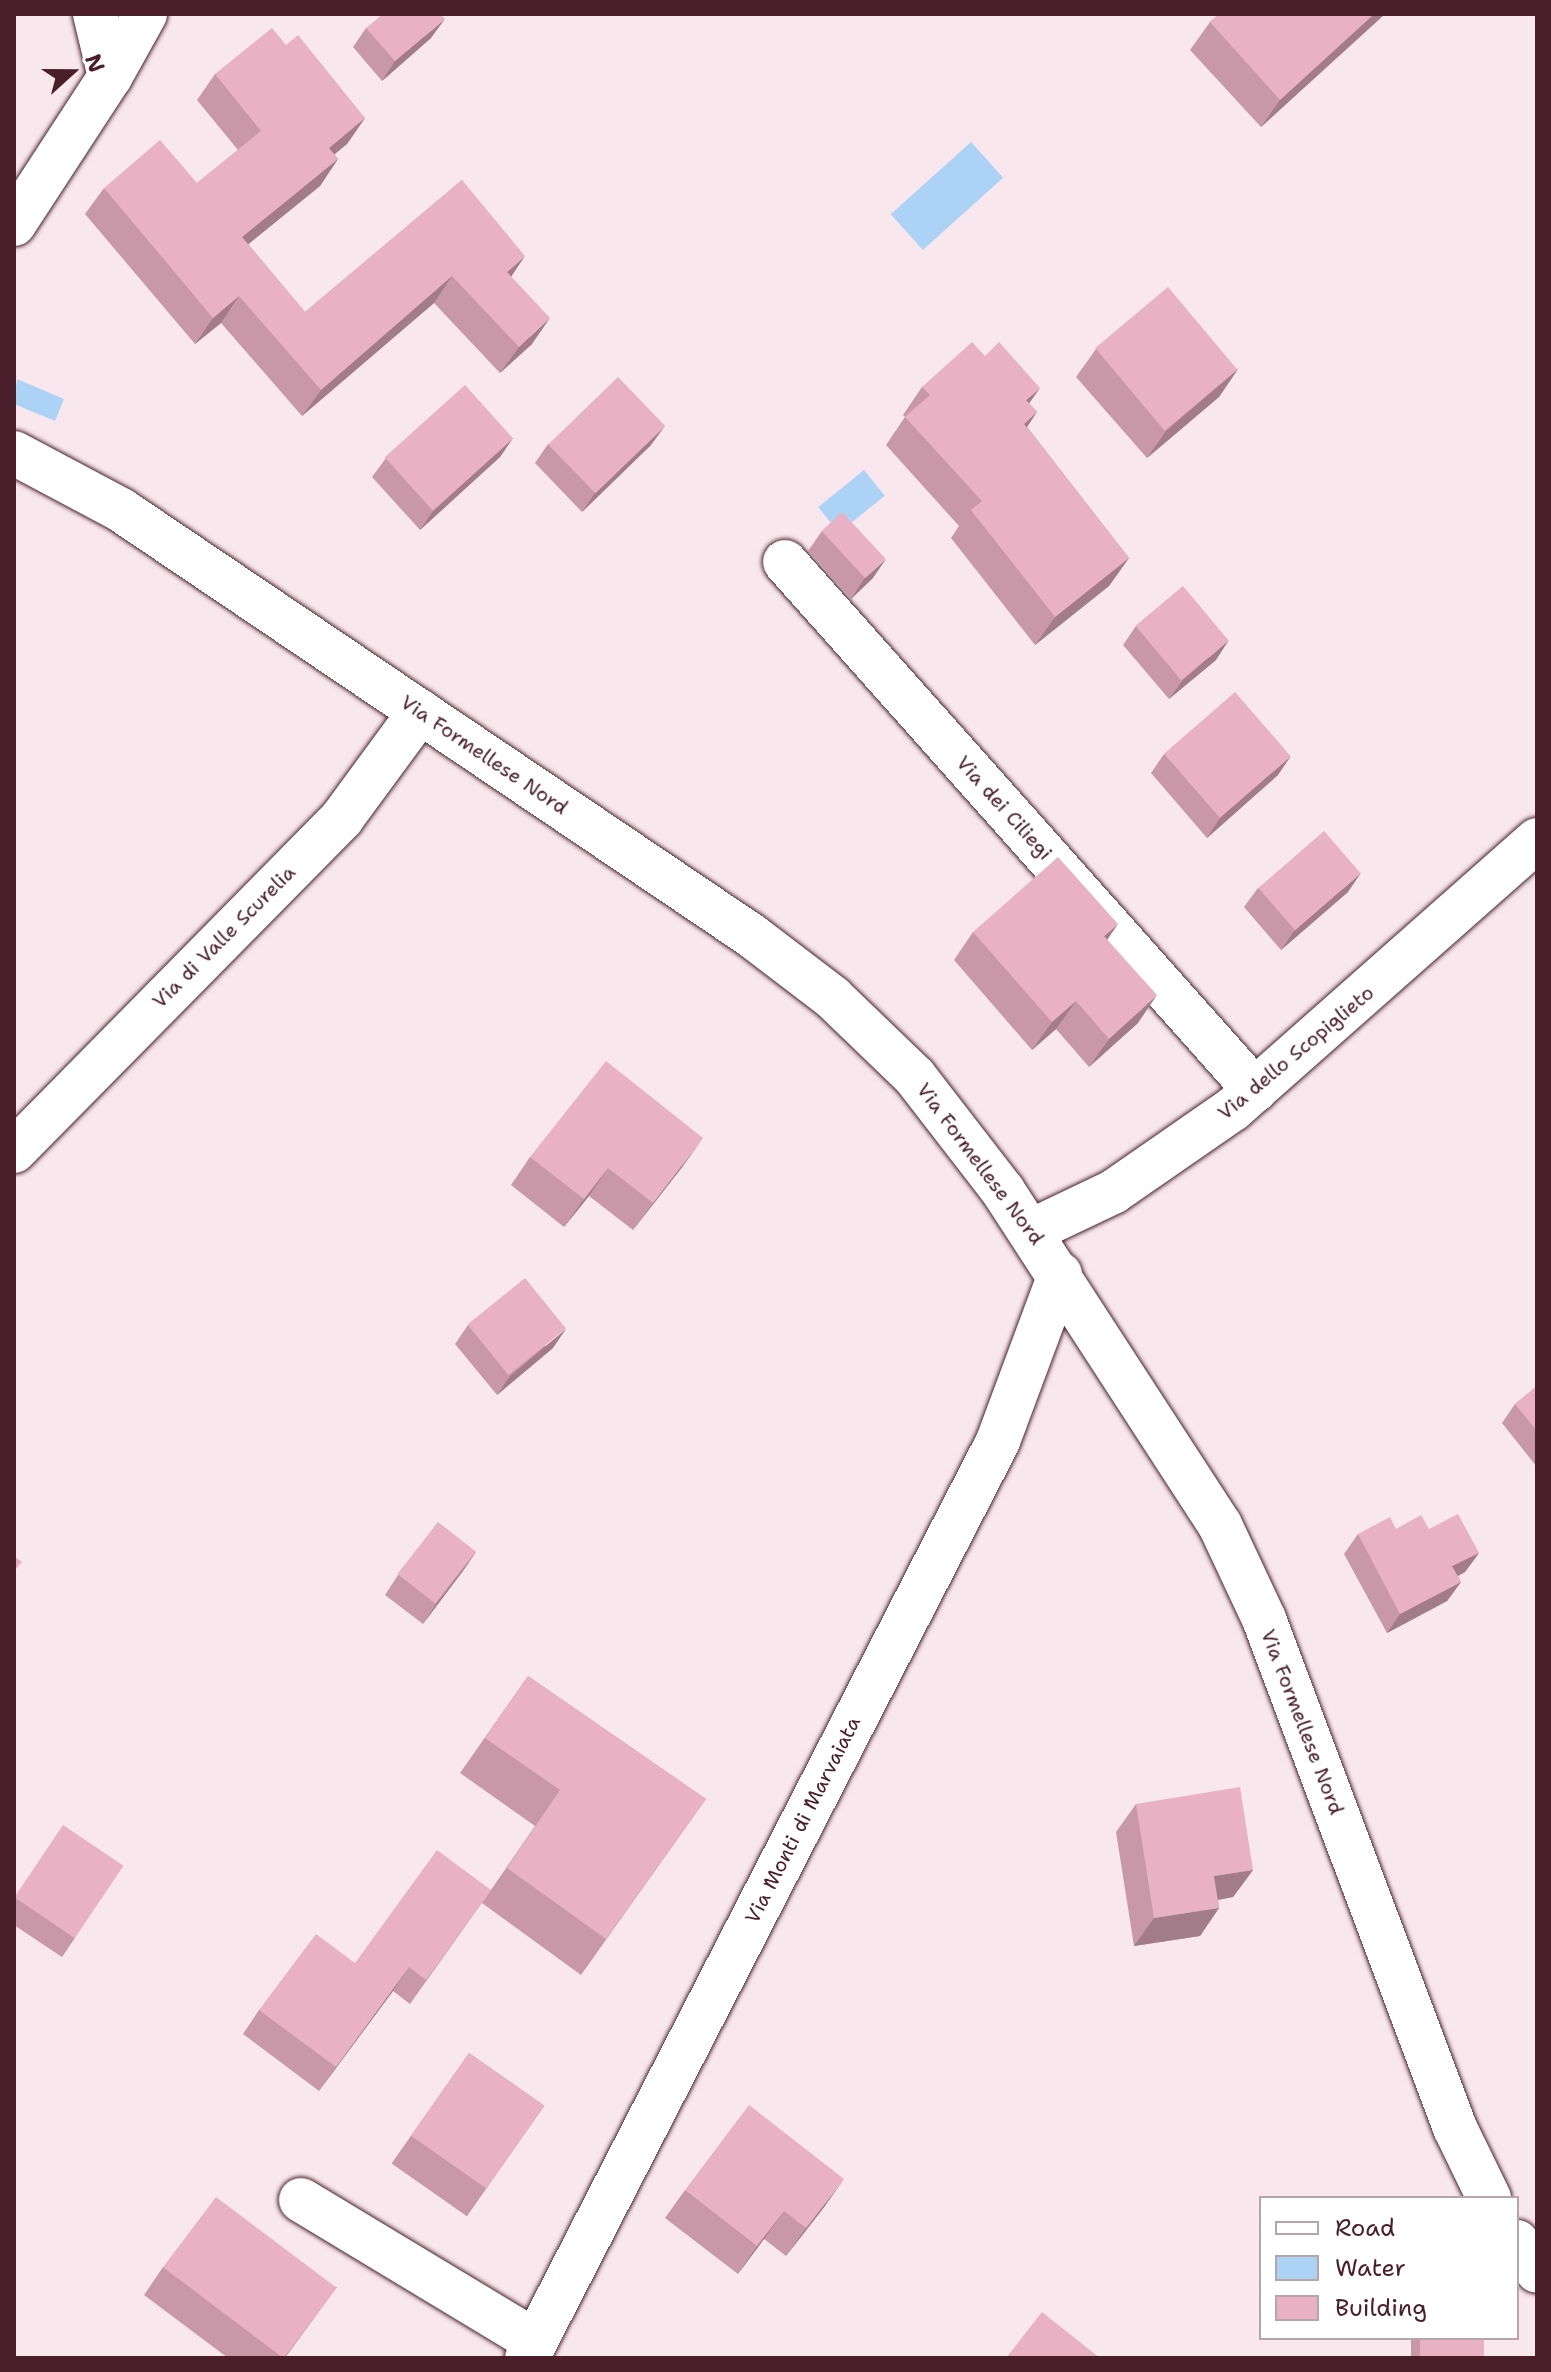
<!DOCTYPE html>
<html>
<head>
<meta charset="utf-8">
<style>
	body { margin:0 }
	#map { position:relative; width:1551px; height:2372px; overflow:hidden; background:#f8e8ed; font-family:"Shantell Sans",sans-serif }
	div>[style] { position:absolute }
	.water>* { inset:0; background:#acd3f6; transform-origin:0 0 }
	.roads { filter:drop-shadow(0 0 2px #4a1f2b) drop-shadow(0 0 2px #4a1f2b) }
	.minor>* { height:44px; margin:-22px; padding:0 22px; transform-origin:22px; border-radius:22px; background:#fff }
	.tertiary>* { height:44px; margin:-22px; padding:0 22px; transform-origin:22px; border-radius:22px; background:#fff }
	.wall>* { inset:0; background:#c898a9; transform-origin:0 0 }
	.shaded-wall>* { inset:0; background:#a37c89 }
	.building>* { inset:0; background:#e9b1c4; transform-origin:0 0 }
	span { translate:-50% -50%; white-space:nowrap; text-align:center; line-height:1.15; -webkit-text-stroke:6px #fff; paint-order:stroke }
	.street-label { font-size:20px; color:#4a1f2b }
	.frame { position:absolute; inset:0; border:16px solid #4a1f2b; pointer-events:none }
	.legend { position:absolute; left:1259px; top:2196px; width:260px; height:144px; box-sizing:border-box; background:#fff; border:2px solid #b7a5aa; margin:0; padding:10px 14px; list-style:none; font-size:24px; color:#4a1f2b }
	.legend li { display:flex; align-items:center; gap:16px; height:40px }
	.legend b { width:40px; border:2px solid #b7a5aa }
	.north { position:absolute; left:32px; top:32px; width:80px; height:80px; -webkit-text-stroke:6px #fff; paint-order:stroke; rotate:69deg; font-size:22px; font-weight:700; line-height:32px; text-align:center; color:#4a1f2b }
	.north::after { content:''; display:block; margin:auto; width:28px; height:36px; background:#4a1f2b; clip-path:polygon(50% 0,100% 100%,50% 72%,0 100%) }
</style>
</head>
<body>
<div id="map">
	<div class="water">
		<i style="left:971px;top:142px;width:48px;height:108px;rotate:48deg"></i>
		<i style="clip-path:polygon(17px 379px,64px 399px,55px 421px,14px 404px)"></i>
		<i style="left:864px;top:470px;width:33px;height:59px;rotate:51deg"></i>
	</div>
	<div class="roads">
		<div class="minor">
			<i style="left:110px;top:77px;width:72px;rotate:-60.9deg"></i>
			<i style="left:14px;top:224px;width:176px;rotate:-56.9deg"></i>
			<i style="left:110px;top:77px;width:65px;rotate:-103.4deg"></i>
			<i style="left:785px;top:562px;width:707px;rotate:48.33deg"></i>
			<i style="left:14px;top:1151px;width:467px;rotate:-45.4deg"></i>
			<i style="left:342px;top:818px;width:132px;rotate:-53.7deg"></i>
			<i style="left:1031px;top:1231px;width:91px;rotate:-25.4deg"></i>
			<i style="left:1113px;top:1192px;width:146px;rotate:-34.7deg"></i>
			<i style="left:1233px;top:1109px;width:406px;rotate:-41.5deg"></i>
			<i style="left:301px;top:2200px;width:273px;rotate:31.1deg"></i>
			<i style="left:527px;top:2358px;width:1031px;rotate:-62.81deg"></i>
			<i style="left:998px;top:1441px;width:178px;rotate:-69.6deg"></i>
		</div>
		<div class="tertiary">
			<i style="left:14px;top:453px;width:121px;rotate:28deg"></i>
			<i style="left:121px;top:510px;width:761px;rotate:34.02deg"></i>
			<i style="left:752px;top:936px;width:101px;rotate:37.3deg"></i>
			<i style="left:832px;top:997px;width:115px;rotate:43.9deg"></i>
			<i style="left:915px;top:1077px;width:144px;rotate:52.3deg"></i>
			<i style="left:1003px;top:1191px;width:398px;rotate:57deg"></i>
			<i style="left:1220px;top:1525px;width:104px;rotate:64.9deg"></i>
			<i style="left:1264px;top:1619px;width:544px;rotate:69.43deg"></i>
			<i style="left:1455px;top:2128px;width:78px;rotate:64.1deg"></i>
			<i style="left:1517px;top:2242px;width:35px;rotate:55deg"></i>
		</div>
	</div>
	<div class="wall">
		<i style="clip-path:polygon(1219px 14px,1385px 14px,1261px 127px,1190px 50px,1210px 22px)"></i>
		<i style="clip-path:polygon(366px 28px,431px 38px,382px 81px,353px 47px)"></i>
		<i style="clip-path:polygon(286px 45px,365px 118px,347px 144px,334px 154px,338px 159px,320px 186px,248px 244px,305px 312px,462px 180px,511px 276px,532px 344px,500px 373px,434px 303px,302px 416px,221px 323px,195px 344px,85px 214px,104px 188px,197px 183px,238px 150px,197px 100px,215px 74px)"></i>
		<i style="clip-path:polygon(1096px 349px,1238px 369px,1219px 397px,1147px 458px,1076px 377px)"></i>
		<i style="clip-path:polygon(922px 387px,1029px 403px,1037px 412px,1027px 427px,1129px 558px,1109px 586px,1035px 645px,951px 538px,959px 526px,886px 445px,905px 417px,903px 415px)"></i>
		<i style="clip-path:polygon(513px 438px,500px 457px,420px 530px,372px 477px,386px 458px)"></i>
		<i style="clip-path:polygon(548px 444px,651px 445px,582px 512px,535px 463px)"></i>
		<i style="clip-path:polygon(822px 531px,873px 578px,851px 599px,808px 551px)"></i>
		<i style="clip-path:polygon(1136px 626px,1216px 660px,1169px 699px,1123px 645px)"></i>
		<i style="clip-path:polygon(1164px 754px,1278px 775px,1207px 838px,1151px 773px)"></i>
		<i style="clip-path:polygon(1258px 888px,1348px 892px,1281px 950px,1244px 907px)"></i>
		<i style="clip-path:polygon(973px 932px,1107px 939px,1138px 1023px,1089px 1067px,1056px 1029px,1032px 1050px,954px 960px)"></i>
		<i style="clip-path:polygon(530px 1157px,683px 1166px,633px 1230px,589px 1196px,564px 1227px,511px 1185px)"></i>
		<i style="clip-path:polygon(468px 1325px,553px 1348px,497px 1395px,455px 1344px)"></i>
		<i style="clip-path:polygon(1537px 1386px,1537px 1467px,1502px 1423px,1515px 1404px)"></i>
		<i style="clip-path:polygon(1396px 1529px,1429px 1529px,1479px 1553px,1465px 1572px,1458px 1576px,1461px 1582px,1447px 1601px,1387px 1633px,1344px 1554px,1358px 1534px)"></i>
		<i style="clip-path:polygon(476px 1552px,423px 1624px,385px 1595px,398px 1575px)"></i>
		<i style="clip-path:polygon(528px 1676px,706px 1799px,581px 1975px,482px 1903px,535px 1826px,460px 1773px)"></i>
		<i style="clip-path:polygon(1136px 1804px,1253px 1870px,1233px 1897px,1218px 1900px,1219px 1908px,1200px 1936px,1134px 1946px,1116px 1832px)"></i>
		<i style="clip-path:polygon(491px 1890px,410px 2004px,393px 1991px,319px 2091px,243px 2034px,259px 2010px,355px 1963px)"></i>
		<i style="clip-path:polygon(14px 1896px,75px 1938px,62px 1957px,14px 1925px)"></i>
		<i style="left:469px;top:2053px;width:92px;height:135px;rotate:35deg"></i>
		<i style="clip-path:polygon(685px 2190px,825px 2206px,786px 2256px,764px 2239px,738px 2274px,665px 2218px)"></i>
		<i style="clip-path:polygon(163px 2267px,337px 2287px,285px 2358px,228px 2358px,144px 2295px)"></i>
		<i style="left:1411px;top:2338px;width:73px;height:21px"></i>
	</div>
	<div class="shaded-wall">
		<i style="clip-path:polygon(1374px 14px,1385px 14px,1261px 127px,1280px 100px)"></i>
		<i style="clip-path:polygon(445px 19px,431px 38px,382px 81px,395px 61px)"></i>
		<i style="clip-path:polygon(365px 118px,347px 144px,311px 174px,329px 148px)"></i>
		<i style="clip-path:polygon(338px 159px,320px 186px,224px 264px,242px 237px)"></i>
		<i style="clip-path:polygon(525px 256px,507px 283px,507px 272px)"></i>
		<i style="clip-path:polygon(452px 276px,434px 303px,302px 416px,321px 390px)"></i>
		<i style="clip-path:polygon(239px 296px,221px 323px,195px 344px,213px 318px)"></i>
		<i style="clip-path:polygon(550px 318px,532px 344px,500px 373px,519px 347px)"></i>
		<i style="clip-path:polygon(1238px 369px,1219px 397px,1147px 458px,1166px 431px)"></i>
		<i style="clip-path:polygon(1040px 388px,1021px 415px,1026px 400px)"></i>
		<i style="clip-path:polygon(1037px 412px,1018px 440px,1024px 424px)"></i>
		<i style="clip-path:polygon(665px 426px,651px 445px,582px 512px,595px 493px)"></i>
		<i style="clip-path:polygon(513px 438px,500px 457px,420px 530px,433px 511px)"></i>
		<i style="clip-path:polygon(1129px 558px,1109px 586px,1035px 645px,1055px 617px)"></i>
		<i style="clip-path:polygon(886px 559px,873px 578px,851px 599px,864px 579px)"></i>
		<i style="clip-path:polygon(1229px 640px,1216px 660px,1169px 699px,1183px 680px)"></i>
		<i style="clip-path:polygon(1291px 756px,1278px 775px,1207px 838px,1220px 818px)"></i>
		<i style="clip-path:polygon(1361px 873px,1348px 892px,1281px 950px,1294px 931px)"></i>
		<i style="clip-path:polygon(1118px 924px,1099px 952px,1104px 936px)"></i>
		<i style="clip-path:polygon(1157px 995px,1138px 1023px,1089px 1067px,1109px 1039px)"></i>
		<i style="clip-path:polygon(1076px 1001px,1056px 1029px,1032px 1050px,1052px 1022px)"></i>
		<i style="clip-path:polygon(703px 1138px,683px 1166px,633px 1230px,653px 1203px)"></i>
		<i style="clip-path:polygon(608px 1168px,589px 1196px,564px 1227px,584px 1199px)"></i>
		<i style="clip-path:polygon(566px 1329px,553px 1348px,497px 1395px,510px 1376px)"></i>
		<i style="clip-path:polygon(476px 1552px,463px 1571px,423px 1624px,436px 1604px)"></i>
		<i style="clip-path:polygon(1479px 1553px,1465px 1572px,1439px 1586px,1452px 1566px)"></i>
		<i style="clip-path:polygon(1461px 1582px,1447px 1601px,1387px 1633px,1400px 1614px)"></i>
		<i style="clip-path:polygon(1253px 1870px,1233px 1897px,1195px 1904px,1214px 1876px)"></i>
		<i style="clip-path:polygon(1219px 1908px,1200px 1936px,1134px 1946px,1154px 1918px)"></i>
		<i style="clip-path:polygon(409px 1967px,393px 1991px,319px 2091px,336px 2067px)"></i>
		<i style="clip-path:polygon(844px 2179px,825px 2206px,786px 2256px,806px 2228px)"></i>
		<i style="clip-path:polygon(784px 2211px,764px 2239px,738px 2274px,757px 2246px)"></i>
	</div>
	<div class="building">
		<i style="clip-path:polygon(383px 14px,440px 14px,445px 19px,395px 61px,366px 28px)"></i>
		<i style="clip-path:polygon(1219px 14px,1374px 14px,1280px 100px,1210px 22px)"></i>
		<i style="clip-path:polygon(272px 28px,286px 45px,298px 35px,365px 118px,329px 148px,338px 159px,242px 237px,305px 312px,462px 180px,525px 256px,507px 272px,550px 318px,519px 347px,452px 276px,321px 390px,239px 296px,213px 318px,104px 188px,160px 140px,197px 183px,261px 131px,215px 74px)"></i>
		<i style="left:1168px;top:287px;width:108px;height:95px;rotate:50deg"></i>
		<i style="clip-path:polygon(972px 342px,985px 356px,999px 342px,1040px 388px,1026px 400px,1037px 412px,1024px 424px,1129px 558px,1055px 617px,971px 510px,982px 501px,905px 417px,930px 395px,922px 387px)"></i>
		<i style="left:618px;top:377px;width:68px;height:97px;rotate:46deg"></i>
		<i style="left:465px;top:385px;width:72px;height:108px;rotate:48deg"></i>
		<i style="left:842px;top:512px;width:64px;height:28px;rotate:47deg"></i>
		<i style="left:1183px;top:586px;width:71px;height:62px;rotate:50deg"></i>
		<i style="left:1235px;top:692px;width:85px;height:94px;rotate:49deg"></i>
		<i style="left:1324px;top:831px;width:56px;height:87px;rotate:49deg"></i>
		<i style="clip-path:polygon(1058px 857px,1118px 924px,1104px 936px,1157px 995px,1109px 1039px,1076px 1001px,1052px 1022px,973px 932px)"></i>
		<i style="clip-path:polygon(606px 1061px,703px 1138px,653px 1203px,608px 1168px,584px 1199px,530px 1157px)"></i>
		<i style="left:525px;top:1278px;width:65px;height:74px;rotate:51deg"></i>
		<i style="clip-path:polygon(1537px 1386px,1537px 1431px,1515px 1404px)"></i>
		<i style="clip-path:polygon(1458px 1514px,1479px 1553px,1452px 1566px,1461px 1582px,1400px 1614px,1358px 1534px,1390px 1517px,1396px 1529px,1421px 1515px,1429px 1529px)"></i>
		<i style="left:438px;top:1522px;width:48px;height:66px;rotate:38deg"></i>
		<i style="clip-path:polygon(14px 1556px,22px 1562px,14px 1571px)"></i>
		<i style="clip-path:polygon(528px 1676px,706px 1799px,606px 1939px,507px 1868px,560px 1790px,485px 1738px)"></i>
		<i style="clip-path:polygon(1240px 1787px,1253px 1870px,1214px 1876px,1219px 1908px,1154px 1918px,1136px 1804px)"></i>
		<i style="left:63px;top:1825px;width:73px;height:87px;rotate:34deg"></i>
		<i style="clip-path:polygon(437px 1850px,491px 1890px,426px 1980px,409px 1967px,336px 2067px,259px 2010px,316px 1934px,355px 1963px)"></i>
		<i style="left:469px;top:2053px;width:92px;height:101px;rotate:35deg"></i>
		<i style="clip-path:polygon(749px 2105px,844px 2179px,806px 2228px,784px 2211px,757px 2246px,685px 2190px)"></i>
		<i style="left:216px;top:2197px;width:151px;height:88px;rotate:37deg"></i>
		<i style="clip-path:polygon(1042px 2312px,1100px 2358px,1006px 2358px)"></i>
		<i style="left:1420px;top:2338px;width:64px;height:21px"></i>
	</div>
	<div class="street-label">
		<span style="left:484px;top:755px;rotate:34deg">Via Formellese Nord</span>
		<span style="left:1004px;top:808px;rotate:48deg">Via dei Ciliegi</span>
		<span style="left:224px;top:937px;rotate:-45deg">Via di Valle Scurelia</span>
		<span style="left:1296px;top:1053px;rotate:-40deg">Via dello Scopiglieto</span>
		<span style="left:980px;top:1164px;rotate:53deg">Via Formellese Nord</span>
		<span style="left:1302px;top:1722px;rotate:69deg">Via Formellese Nord</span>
		<span style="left:803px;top:1820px;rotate:-63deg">Via Monti di Marvaiata</span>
	</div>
	<div class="frame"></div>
	<ul class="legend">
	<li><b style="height:10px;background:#fff"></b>Road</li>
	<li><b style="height:22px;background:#acd3f6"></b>Water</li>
	<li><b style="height:22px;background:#e9b1c4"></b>Building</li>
	</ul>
	<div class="north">N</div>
</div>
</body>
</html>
